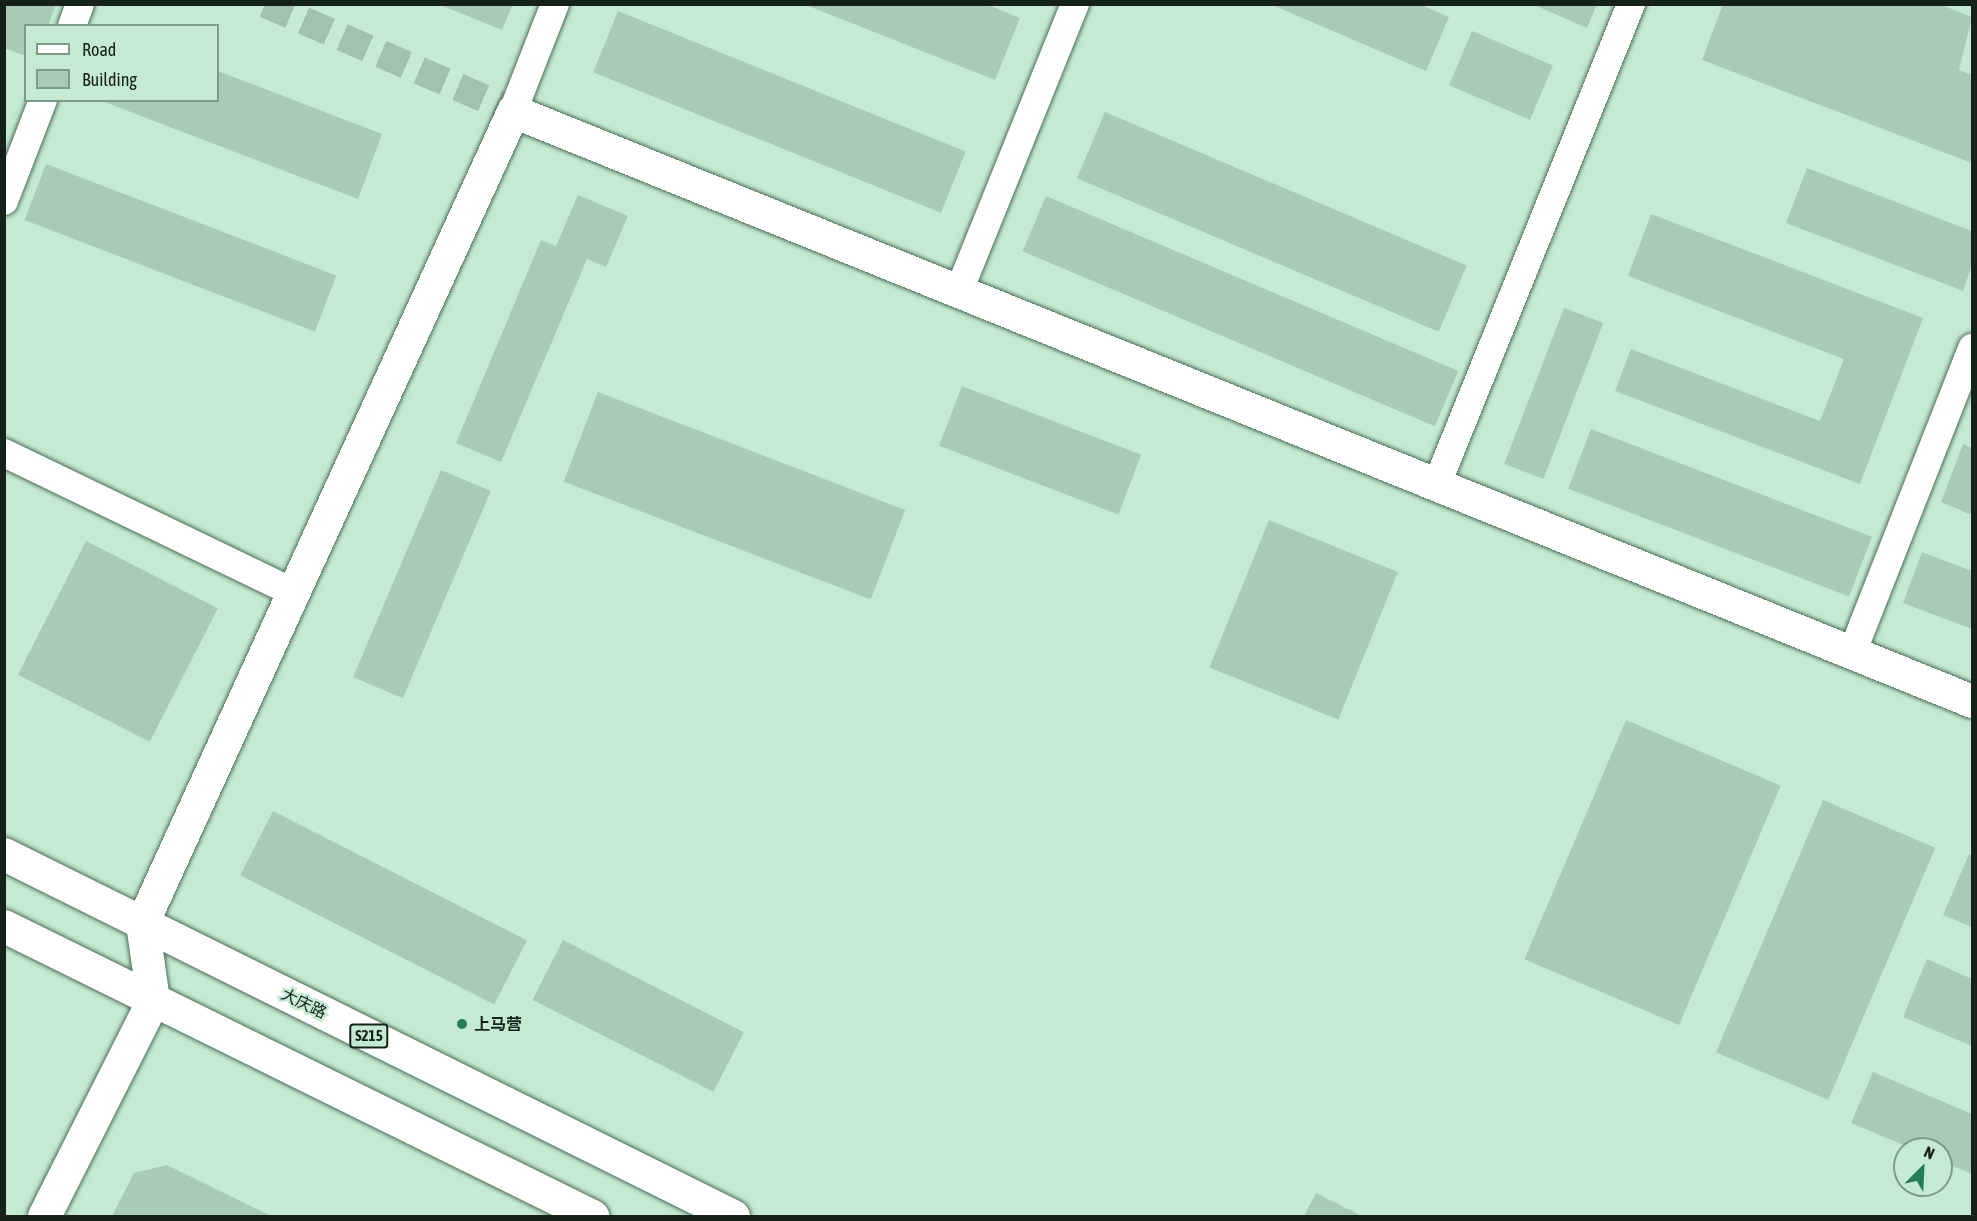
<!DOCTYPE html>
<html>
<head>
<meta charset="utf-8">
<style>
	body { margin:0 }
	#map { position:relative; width:1977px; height:1221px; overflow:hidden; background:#c5ead3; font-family:"Asap Condensed","Noto Sans SC",sans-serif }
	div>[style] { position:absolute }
	.building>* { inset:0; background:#a7cbb5; transform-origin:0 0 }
	.street-tunnel>* { height:28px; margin-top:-14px; transform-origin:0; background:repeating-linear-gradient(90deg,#a2c2ae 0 28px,transparent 0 42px) }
	.roads { filter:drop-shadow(0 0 2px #4b6c58) drop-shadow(0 0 2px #4b6c58) }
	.street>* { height:28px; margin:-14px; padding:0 14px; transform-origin:14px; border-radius:14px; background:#fff }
	.secondary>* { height:33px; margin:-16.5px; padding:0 16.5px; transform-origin:16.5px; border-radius:16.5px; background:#fff }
	.primary>* { height:33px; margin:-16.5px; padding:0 16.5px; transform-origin:16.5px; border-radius:16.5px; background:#fff }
	.dots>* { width:16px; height:16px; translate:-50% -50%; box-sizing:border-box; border:3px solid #c5ead3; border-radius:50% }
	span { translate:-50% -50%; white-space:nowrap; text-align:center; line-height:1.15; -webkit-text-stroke:5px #c5ead3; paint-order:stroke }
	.shield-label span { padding:2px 4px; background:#c5ead3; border:2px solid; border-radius:4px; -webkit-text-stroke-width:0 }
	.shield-label { font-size:15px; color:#142219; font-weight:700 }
	.street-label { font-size:16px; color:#142219 }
	.poi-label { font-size:16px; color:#142219; font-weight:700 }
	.left { translate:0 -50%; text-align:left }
	.frame { position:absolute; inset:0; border:6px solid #142219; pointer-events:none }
	.legend { position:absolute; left:24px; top:24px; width:195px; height:78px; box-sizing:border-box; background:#c5ead3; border:2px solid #7e9a89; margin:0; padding:8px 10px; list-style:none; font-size:18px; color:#142219 }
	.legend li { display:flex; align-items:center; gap:12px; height:30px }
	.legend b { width:30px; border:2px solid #7e9a89 }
	.north { position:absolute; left:1893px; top:1137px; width:60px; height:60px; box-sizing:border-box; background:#c5ead3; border:2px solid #7e9a89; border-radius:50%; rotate:24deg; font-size:16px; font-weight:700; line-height:24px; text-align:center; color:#142219 }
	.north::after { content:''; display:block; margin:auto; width:21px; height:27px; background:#257e53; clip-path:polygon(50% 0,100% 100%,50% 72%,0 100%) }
</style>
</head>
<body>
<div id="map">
	<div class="building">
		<i style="clip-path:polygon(4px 4px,56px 4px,48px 26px,26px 26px,26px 56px,4px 48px)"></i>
		<i style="clip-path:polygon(438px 4px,513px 4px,502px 30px)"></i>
		<i style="clip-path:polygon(986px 4px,1020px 18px,995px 80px,806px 5px)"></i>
		<i style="clip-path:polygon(1270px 4px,1419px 4px,1449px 17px,1426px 71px)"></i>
		<i style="clip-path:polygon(1532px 4px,1597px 4px,1587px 28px)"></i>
		<i style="clip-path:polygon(1723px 4px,1939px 4px,1972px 17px,1959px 70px,1972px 75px,1972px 163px,1702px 60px)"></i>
		<i style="left:618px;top:11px;width:375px;height:66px;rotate:22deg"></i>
		<i style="left:1472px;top:31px;width:88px;height:59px;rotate:23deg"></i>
		<i style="clip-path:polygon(218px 71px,382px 134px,358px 199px,102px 101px,218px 100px)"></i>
		<i style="left:1105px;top:112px;width:393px;height:72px;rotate:23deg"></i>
		<i style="left:46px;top:164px;width:311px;height:60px;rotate:21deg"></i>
		<i style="clip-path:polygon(1807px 168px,1972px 231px,1972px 265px,1963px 291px,1786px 223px)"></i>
		<i style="clip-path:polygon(578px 195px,628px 216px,606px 267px,587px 259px,501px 462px,456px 443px,541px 240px,556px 246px)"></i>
		<i style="left:1046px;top:196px;width:448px;height:60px;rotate:23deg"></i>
		<i style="clip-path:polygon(1651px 214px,1923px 318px,1860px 484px,1615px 391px,1631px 349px,1820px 421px,1844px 359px,1628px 276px)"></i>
		<i style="left:1564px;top:308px;width:42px;height:167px;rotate:21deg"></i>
		<i style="left:962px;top:386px;width:192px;height:64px;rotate:21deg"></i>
		<i style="left:598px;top:392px;width:329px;height:96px;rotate:21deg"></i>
		<i style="left:1591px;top:429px;width:301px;height:64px;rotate:21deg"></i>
		<i style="clip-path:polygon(1963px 444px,1972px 448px,1972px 515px,1941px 502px)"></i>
		<i style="left:441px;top:470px;width:54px;height:225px;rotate:23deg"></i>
		<i style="left:1269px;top:520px;width:139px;height:159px;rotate:22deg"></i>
		<i style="left:86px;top:541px;width:148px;height:150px;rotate:27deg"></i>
		<i style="clip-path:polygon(1922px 552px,1972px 571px,1972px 629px,1903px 603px)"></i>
		<i style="left:1626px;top:720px;width:168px;height:260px;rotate:23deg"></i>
		<i style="left:1823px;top:800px;width:122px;height:274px;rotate:23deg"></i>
		<i style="left:273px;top:811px;width:285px;height:72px;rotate:27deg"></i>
		<i style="clip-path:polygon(1969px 854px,1972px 855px,1972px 927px,1943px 915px)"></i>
		<i style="left:563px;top:940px;width:203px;height:67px;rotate:27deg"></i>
		<i style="clip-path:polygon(1927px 959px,1972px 979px,1972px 1046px,1903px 1017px)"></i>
		<i style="clip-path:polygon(1873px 1072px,1972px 1114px,1972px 1174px,1941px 1161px,1941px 1149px,1913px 1149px,1851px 1123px)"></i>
		<i style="clip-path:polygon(167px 1165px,271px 1216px,112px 1216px,134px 1173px)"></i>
		<i style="clip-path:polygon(1316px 1193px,1362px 1216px,1304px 1216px)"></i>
	</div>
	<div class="street-tunnel">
		<i style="left:265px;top:4px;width:270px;rotate:23.3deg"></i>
	</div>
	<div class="roads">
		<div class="street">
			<i style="left:72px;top:26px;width:23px;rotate:-70deg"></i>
			<i style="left:513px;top:111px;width:115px;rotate:-68.6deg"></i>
			<i style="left:4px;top:201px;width:108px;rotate:-68.9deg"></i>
			<i style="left:959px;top:291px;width:310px;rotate:-68deg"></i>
			<i style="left:4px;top:453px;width:321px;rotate:25.7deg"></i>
			<i style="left:1437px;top:484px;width:518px;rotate:-67.99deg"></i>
			<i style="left:1852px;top:653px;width:328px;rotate:-68.5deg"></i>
		</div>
		<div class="secondary">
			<i style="left:44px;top:1216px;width:242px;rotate:-63.2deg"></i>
			<i style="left:153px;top:1000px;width:78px;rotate:-98.1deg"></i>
			<i style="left:142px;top:923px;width:893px;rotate:-65.44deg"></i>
			<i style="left:513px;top:111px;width:1574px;rotate:22.02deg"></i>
		</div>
		<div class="primary">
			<i style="left:4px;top:854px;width:814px;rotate:26.41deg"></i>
			<i style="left:4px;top:926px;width:656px;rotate:26.25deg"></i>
		</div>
	</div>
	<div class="dots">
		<i style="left:462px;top:1024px;background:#257e53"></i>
	</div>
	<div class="shield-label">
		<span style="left:369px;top:1036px">S215</span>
	</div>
	<div class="street-label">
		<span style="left:304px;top:1003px;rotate:26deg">大庆路</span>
	</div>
	<div class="poi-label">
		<span class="left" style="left:474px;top:1024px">上马营</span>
	</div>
	<div class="frame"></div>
	<ul class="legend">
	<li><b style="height:8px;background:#fff"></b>Road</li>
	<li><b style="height:16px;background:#a7cbb5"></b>Building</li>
	</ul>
	<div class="north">N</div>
</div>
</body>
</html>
